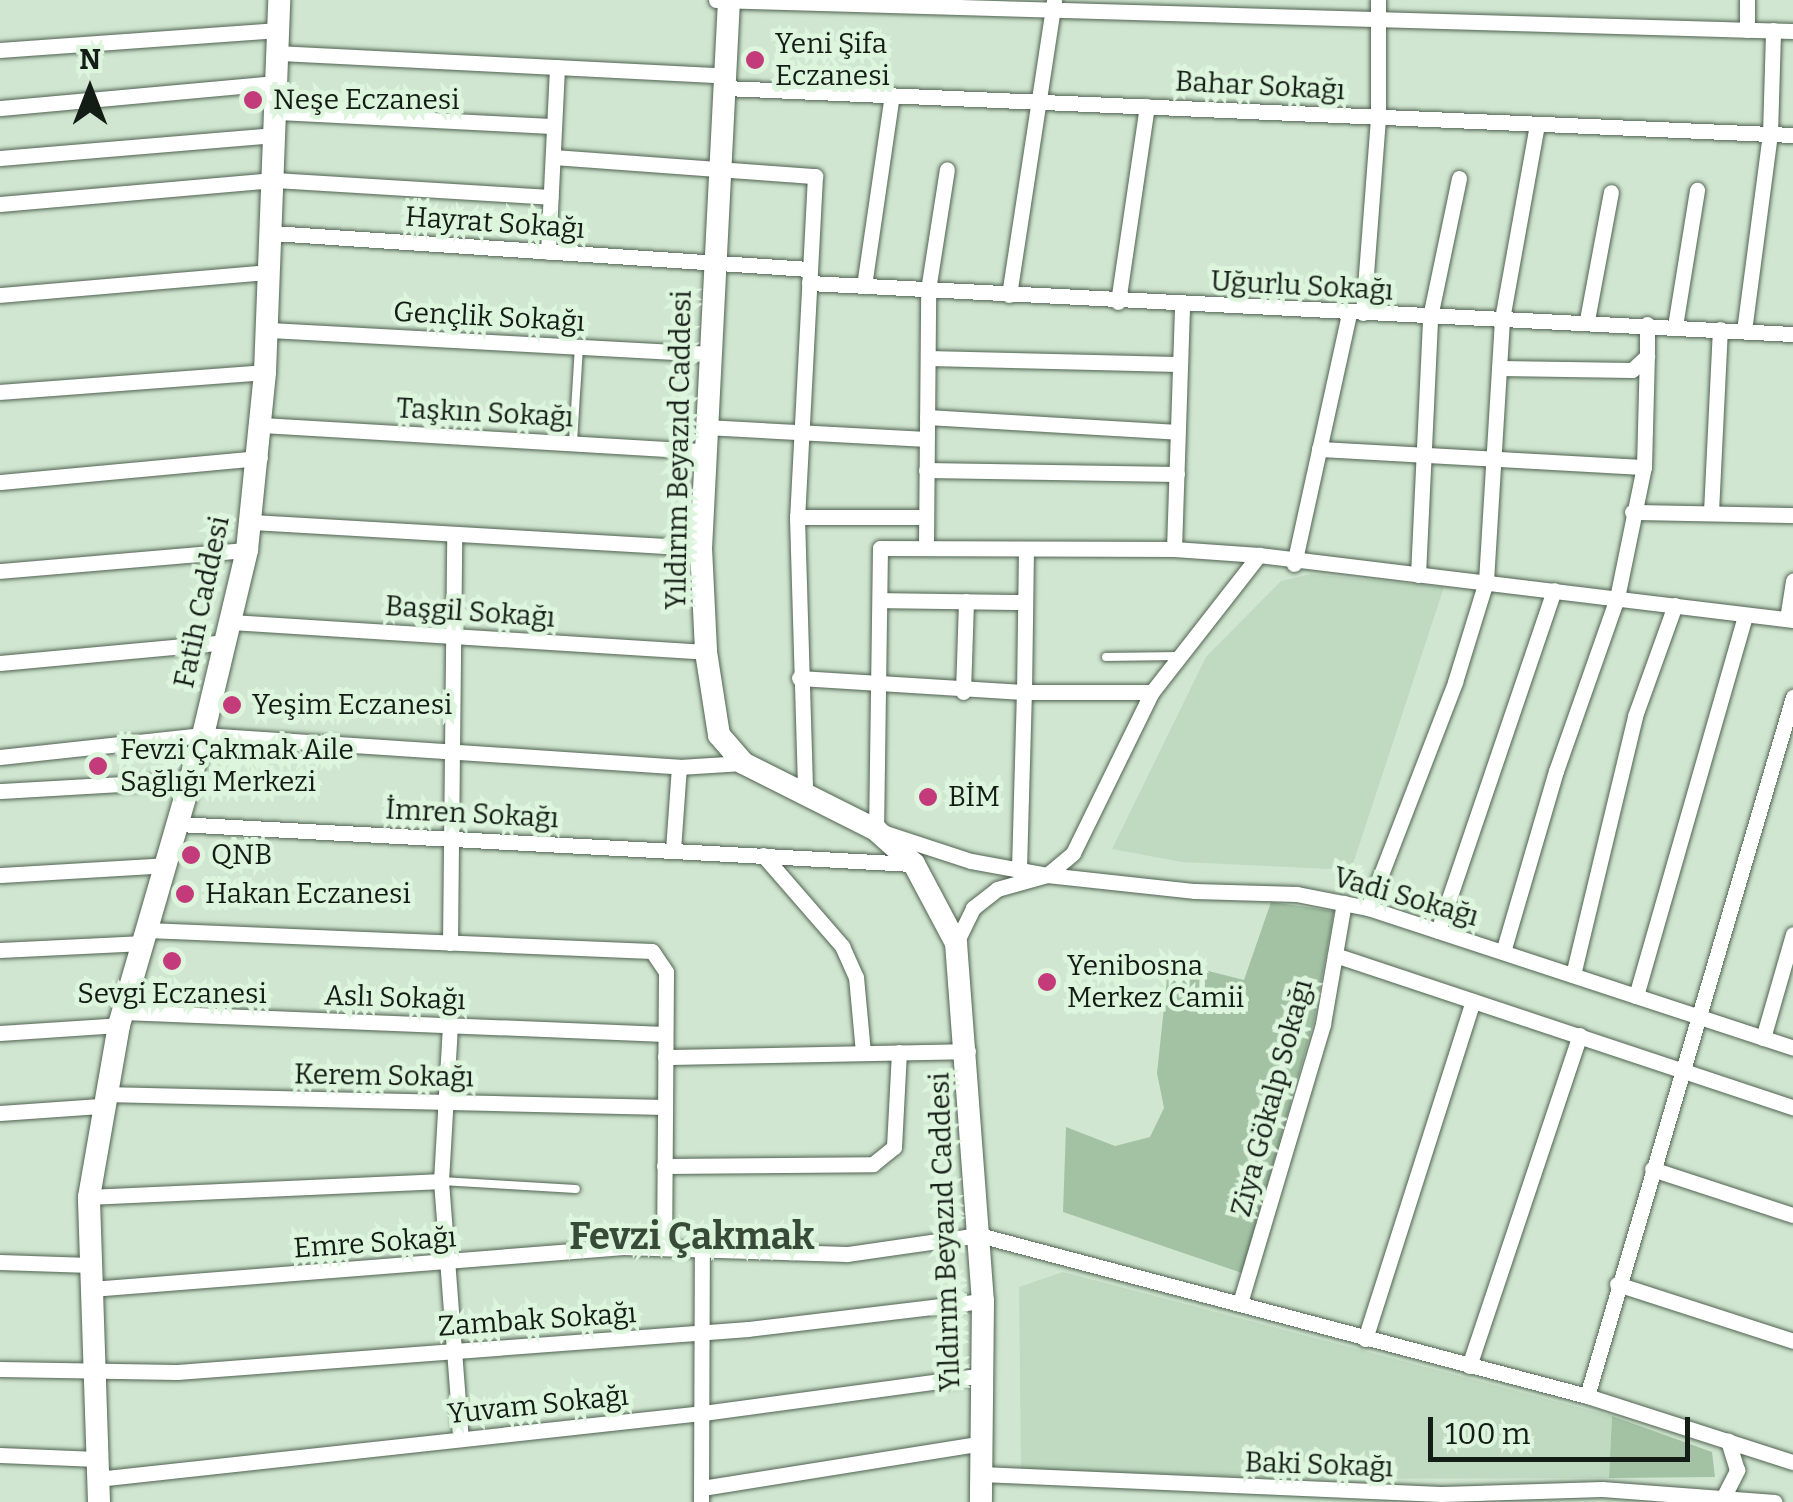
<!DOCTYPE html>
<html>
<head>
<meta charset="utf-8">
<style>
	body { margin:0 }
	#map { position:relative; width:1793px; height:1502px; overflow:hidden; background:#d0e6d0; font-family:Bitter,serif }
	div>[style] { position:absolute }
	.built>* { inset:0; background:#bfdac0 }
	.green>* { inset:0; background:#a3c2a4 }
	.roads { filter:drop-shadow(0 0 2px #506351) drop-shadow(0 0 2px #506351) }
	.service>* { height:8px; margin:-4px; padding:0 4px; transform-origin:4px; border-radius:4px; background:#fff }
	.minor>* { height:15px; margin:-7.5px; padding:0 7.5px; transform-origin:7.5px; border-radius:7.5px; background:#fff }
	.secondary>* { height:22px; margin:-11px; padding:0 11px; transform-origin:11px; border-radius:11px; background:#fff }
	.dots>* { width:28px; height:28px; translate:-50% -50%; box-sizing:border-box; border:5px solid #ddf4dd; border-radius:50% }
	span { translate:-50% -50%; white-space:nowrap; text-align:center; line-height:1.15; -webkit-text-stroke:9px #ddf4dd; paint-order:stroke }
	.poi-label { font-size:28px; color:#141d15 }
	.left { translate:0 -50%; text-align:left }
	.street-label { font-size:28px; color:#141d15 }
	.district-label { font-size:38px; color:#384b39; font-weight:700 }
	.north { position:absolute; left:40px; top:40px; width:100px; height:100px; -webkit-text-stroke:8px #ddf4dd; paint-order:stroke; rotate:0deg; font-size:28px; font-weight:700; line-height:40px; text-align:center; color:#141d15 }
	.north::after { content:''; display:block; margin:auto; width:35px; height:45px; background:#141d15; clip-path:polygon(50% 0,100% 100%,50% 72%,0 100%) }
	.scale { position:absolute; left:1428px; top:1417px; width:262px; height:45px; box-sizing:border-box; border:5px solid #141d15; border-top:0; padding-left:12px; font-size:30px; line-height:35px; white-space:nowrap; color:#141d15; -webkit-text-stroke:8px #ddf4dd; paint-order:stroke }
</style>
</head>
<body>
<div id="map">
	<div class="built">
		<i style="clip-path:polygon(1312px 574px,1444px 587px,1351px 870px,1182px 862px,1112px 849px,1206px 657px,1281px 581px)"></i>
		<i style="clip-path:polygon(1063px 1272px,1612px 1416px,1609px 1478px,1304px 1479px,1021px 1469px,1019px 1287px)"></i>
	</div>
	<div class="green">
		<i style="clip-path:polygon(1271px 902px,1334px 911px,1314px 1021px,1242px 1273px,1063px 1212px,1066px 1127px,1115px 1146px,1150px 1137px,1164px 1108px,1157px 1073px,1169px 961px,1244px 980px)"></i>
		<i style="clip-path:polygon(1612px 1416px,1712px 1452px,1715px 1477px,1609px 1478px)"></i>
	</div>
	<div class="roads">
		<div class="service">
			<i style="left:573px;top:442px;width:95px;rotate:-86.4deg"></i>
			<i style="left:1106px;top:657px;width:70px;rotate:-0.8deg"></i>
			<i style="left:441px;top:1181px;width:135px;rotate:3.4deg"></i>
		</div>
		<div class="minor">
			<i style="left:716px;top:0;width:1077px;rotate:1.65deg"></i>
			<i style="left:1747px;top:30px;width:30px;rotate:-90deg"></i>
			<i style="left:0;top:50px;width:279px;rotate:-4.1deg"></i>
			<i style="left:278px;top:53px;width:449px;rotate:2.9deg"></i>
			<i style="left:725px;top:88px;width:1069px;rotate:2.52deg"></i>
			<i style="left:0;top:108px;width:278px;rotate:-5.2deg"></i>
			<i style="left:276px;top:112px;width:278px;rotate:2.9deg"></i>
			<i style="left:554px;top:157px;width:262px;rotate:4.2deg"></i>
			<i style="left:815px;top:176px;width:341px;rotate:93deg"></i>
			<i style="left:797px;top:517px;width:277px;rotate:88.3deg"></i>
			<i style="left:0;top:158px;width:276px;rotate:-4.8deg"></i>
			<i style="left:0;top:204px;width:275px;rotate:-5deg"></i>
			<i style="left:274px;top:180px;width:277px;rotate:3.5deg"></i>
			<i style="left:272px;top:233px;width:538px;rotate:3.84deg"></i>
			<i style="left:548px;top:252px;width:185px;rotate:-87.2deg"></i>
			<i style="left:809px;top:283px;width:985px;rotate:2.97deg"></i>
			<i style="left:864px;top:286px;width:193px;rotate:-81.7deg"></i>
			<i style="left:0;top:295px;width:272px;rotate:-4.9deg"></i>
			<i style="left:1009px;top:295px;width:298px;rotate:-81.3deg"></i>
			<i style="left:1118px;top:302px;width:198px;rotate:-81.6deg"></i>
			<i style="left:1363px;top:313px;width:197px;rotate:-85.6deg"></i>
			<i style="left:1378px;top:117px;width:117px;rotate:-90deg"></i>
			<i style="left:1587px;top:320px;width:130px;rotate:-79.4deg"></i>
			<i style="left:1675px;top:326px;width:138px;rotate:-80.8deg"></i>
			<i style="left:268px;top:330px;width:441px;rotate:3.1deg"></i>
			<i style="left:1744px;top:331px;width:199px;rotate:-82.5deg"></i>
			<i style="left:1770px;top:134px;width:104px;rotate:-88.3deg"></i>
			<i style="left:928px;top:358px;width:249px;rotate:1.4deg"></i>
			<i style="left:1499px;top:368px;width:133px;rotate:0.9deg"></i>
			<i style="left:1632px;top:370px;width:21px;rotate:-43deg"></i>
			<i style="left:1647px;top:356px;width:32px;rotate:-90deg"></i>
			<i style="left:0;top:392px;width:266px;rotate:-4.3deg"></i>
			<i style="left:927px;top:417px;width:251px;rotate:3.4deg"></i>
			<i style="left:262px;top:425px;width:443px;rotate:3.4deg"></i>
			<i style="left:705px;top:427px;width:222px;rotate:3.1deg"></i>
			<i style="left:1319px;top:449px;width:325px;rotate:3.2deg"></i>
			<i style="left:926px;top:470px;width:251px;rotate:0.9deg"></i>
			<i style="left:0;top:482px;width:261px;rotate:-5.3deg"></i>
			<i style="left:1632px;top:512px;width:161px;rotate:1.1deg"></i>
			<i style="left:1711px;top:512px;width:183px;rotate:-87.2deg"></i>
			<i style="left:797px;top:517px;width:129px"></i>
			<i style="left:251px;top:522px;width:451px;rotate:3.3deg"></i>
			<i style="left:926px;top:544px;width:254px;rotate:-89.5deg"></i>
			<i style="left:928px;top:290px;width:122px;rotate:-81.1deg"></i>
			<i style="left:1174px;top:549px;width:244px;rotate:-88.1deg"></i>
			<i style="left:1294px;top:564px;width:257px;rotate:-77.6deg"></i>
			<i style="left:0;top:571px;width:248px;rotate:-4.9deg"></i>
			<i style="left:1418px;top:575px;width:258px;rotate:-87.3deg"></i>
			<i style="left:1430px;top:317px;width:142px;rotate:-78.2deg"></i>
			<i style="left:880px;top:600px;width:145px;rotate:0.8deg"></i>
			<i style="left:1787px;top:619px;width:39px;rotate:-81deg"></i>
			<i style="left:1793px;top:620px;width:538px;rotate:-173.06deg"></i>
			<i style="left:1259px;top:555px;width:85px;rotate:-176deg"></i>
			<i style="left:1174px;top:549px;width:294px;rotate:-179.8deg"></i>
			<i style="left:880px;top:548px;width:282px;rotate:90.8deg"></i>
			<i style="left:876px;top:830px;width:100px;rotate:18.1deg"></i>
			<i style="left:971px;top:861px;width:77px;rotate:10.4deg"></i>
			<i style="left:1047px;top:875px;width:149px;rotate:6.2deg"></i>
			<i style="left:1195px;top:891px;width:102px;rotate:1.7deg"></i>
			<i style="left:1297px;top:894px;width:72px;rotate:11.2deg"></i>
			<i style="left:1368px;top:908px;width:447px;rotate:18.2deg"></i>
			<i style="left:231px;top:622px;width:476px;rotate:3.6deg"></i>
			<i style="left:0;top:663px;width:228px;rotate:-5.3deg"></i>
			<i style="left:799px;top:678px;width:225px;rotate:3.6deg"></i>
			<i style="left:1024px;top:692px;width:143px;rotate:-89.2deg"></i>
			<i style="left:963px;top:692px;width:91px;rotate:-88.1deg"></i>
			<i style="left:0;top:757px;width:204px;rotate:-6.2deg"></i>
			<i style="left:203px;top:735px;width:477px;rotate:3.8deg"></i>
			<i style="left:679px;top:767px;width:64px;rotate:-3.6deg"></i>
			<i style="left:0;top:791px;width:190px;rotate:-3.3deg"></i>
			<i style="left:178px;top:824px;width:736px;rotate:3.12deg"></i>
			<i style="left:673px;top:850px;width:83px;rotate:-85.9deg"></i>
			<i style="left:763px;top:855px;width:121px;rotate:49deg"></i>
			<i style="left:842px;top:946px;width:34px;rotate:66deg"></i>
			<i style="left:856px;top:977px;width:76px;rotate:84.7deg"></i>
			<i style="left:1019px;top:869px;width:177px;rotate:-88.4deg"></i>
			<i style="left:1024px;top:692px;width:128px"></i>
			<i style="left:0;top:875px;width:166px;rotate:-3.4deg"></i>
			<i style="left:1368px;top:908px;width:242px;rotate:-68.9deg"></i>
			<i style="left:1455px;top:682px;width:106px;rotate:-72.9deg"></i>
			<i style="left:1486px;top:581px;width:262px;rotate:-86.5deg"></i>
			<i style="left:1502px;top:319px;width:198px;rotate:-79.8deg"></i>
			<i style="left:147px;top:930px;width:505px;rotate:2.38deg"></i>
			<i style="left:652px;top:951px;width:25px;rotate:56deg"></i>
			<i style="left:666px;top:972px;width:273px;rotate:90.4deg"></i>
			<i style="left:1438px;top:931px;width:360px;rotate:-71.2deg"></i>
			<i style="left:450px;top:943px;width:409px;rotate:-89.4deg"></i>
			<i style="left:956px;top:943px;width:39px;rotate:-64deg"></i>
			<i style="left:973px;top:908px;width:31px;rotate:-38deg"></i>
			<i style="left:997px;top:889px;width:52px;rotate:-15.6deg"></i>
			<i style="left:1047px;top:875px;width:34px;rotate:-40deg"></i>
			<i style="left:1073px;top:853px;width:179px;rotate:-63.9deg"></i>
			<i style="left:1152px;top:692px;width:174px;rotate:-52deg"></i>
			<i style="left:0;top:950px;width:144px;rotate:-2.8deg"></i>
			<i style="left:1503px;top:952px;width:189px;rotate:-73.7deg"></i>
			<i style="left:1556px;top:771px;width:183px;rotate:-70.6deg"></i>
			<i style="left:1617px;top:598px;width:134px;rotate:-78.4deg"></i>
			<i style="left:1644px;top:467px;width:111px;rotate:-88.5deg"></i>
			<i style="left:1335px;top:955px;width:483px;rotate:18.4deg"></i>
			<i style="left:1573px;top:975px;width:266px;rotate:-76.5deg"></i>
			<i style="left:1635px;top:716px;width:118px;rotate:-70.2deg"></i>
			<i style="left:1636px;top:996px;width:396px;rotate:-74deg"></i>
			<i style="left:123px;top:1012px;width:542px;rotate:2.32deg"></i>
			<i style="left:450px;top:1025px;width:156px;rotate:93.3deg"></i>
			<i style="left:441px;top:1181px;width:258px;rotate:85.6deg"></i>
			<i style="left:0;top:1033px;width:119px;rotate:-3.8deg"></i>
			<i style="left:1763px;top:1038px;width:108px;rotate:-73.9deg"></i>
			<i style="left:665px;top:1057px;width:303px;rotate:-1.1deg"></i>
			<i style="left:103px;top:1094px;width:562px;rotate:1.33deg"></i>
			<i style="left:0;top:1113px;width:100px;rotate:-4deg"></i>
			<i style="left:664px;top:1166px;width:209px;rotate:-0.5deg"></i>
			<i style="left:873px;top:1164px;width:27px;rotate:-39deg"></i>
			<i style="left:894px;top:1147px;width:95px;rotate:-87deg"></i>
			<i style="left:1652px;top:1169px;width:148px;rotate:18.1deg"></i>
			<i style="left:89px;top:1197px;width:352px;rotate:-2.6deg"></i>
			<i style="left:0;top:1262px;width:90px;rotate:1.9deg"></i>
			<i style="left:1617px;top:1284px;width:185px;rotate:17.9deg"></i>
			<i style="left:91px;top:1289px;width:534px;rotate:-4.51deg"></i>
			<i style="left:623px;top:1247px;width:224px;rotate:1.8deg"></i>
			<i style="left:847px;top:1254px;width:133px;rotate:-8.2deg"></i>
			<i style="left:979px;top:1235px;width:629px;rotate:14.83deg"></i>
			<i style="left:1587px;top:1396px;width:216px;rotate:17.8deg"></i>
			<i style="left:1240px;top:1303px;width:291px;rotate:-73.4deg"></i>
			<i style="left:1323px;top:1024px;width:123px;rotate:-80.2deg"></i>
			<i style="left:1365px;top:1339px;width:355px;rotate:-72.3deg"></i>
			<i style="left:1469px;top:1366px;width:349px;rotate:-71.5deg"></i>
			<i style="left:0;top:1369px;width:177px;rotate:1deg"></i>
			<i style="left:177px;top:1372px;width:573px;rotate:-4.31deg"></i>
			<i style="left:748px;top:1329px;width:237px;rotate:-6.8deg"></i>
			<i style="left:1587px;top:1396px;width:729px;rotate:-73.58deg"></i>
			<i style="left:0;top:1455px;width:97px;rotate:2.4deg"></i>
			<i style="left:981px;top:1474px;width:460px;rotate:2.5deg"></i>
			<i style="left:1441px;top:1494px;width:161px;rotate:-1.8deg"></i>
			<i style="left:1602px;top:1489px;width:173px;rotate:4.3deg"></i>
			<i style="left:97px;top:1479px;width:610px;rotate:-6.22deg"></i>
			<i style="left:703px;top:1413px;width:283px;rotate:-7.7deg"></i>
			<i style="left:702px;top:1488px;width:284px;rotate:-9.1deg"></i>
			<i style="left:1722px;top:1500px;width:34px;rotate:-63deg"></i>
			<i style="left:1737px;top:1470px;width:31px;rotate:-107deg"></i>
			<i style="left:701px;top:1502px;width:257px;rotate:-89.8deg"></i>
		</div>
		<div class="secondary">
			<i style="left:729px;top:0;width:549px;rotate:92.92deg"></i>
			<i style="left:701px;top:548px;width:104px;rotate:87.2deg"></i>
			<i style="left:706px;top:652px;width:84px;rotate:81.1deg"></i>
			<i style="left:719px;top:735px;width:37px;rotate:49deg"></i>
			<i style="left:743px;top:763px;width:149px;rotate:26.7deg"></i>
			<i style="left:876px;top:830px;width:51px;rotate:41.8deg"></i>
			<i style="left:914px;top:864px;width:89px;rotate:62deg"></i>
			<i style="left:956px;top:943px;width:359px;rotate:85.7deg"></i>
			<i style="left:983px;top:1301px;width:201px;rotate:90.6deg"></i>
			<i style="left:99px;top:1502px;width:305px;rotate:-91.9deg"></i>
			<i style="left:89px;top:1197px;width:175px;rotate:-80.1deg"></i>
			<i style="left:119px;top:1025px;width:302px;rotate:-73.8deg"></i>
			<i style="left:203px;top:735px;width:190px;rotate:-76.6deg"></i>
			<i style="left:247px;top:550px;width:179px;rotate:-84.2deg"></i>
			<i style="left:265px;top:372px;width:372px;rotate:-87.8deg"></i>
		</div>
	</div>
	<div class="dots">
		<i style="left:755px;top:60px;background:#c33b7a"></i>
		<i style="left:253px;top:100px;background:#c33b7a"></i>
		<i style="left:232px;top:705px;background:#c33b7a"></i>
		<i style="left:98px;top:766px;background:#c33b7a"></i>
		<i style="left:928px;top:797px;background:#c33b7a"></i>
		<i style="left:191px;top:855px;background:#c33b7a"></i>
		<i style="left:185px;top:894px;background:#c33b7a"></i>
		<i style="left:172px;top:961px;background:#c33b7a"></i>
		<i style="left:1047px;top:982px;background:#c33b7a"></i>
	</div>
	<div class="poi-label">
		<span class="left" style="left:775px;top:60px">Yeni Şifa<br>Eczanesi</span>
		<span class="left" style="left:273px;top:100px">Neşe Eczanesi</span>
		<span class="left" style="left:252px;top:705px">Yeşim Eczanesi</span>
		<span class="left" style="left:120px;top:766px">Fevzi Çakmak Aile<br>Sağlığı Merkezi</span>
		<span class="left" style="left:948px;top:797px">BİM</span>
		<span class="left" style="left:211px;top:855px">QNB</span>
		<span class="left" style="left:205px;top:894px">Hakan Eczanesi</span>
		<span class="left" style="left:1067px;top:982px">Yenibosna<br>Merkez Camii</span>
		<span style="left:172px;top:994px">Sevgi Eczanesi</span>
	</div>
	<div class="street-label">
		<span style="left:1260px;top:86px;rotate:3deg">Bahar Sokağı</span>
		<span style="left:495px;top:223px;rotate:4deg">Hayrat Sokağı</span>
		<span style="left:1302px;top:286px;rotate:3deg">Uğurlu Sokağı</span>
		<span style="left:489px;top:317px;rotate:3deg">Gençlik Sokağı</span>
		<span style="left:485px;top:413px;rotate:3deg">Taşkın Sokağı</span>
		<span style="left:679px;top:450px;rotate:-89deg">Yıldırım Beyazıd Caddesi</span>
		<span style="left:202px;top:602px;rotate:-78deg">Fatih Caddesi</span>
		<span style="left:470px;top:612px;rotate:4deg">Başgil Sokağı</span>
		<span style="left:472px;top:814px;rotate:3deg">İmren Sokağı</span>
		<span style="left:1406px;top:897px;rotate:16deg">Vadi Sokağı</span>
		<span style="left:395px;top:998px;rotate:2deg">Aslı Sokağı</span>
		<span style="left:384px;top:1076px;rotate:1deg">Kerem Sokağı</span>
		<span style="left:1272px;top:1098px;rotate:-75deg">Ziya Gökalp Sokağı</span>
		<span style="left:945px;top:1232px;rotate:-92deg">Yıldırım Beyazıd Caddesi</span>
		<span style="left:375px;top:1243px;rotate:-4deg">Emre Sokağı</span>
		<span style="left:537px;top:1320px;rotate:-4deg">Zambak Sokağı</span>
		<span style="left:538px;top:1405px;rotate:-6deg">Yuvam Sokağı</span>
		<span style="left:1319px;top:1465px;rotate:2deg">Baki Sokağı</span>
	</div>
	<div class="district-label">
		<span style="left:692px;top:1237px">Fevzi Çakmak</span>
	</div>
	<div class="north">N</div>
	<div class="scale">100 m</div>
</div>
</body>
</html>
